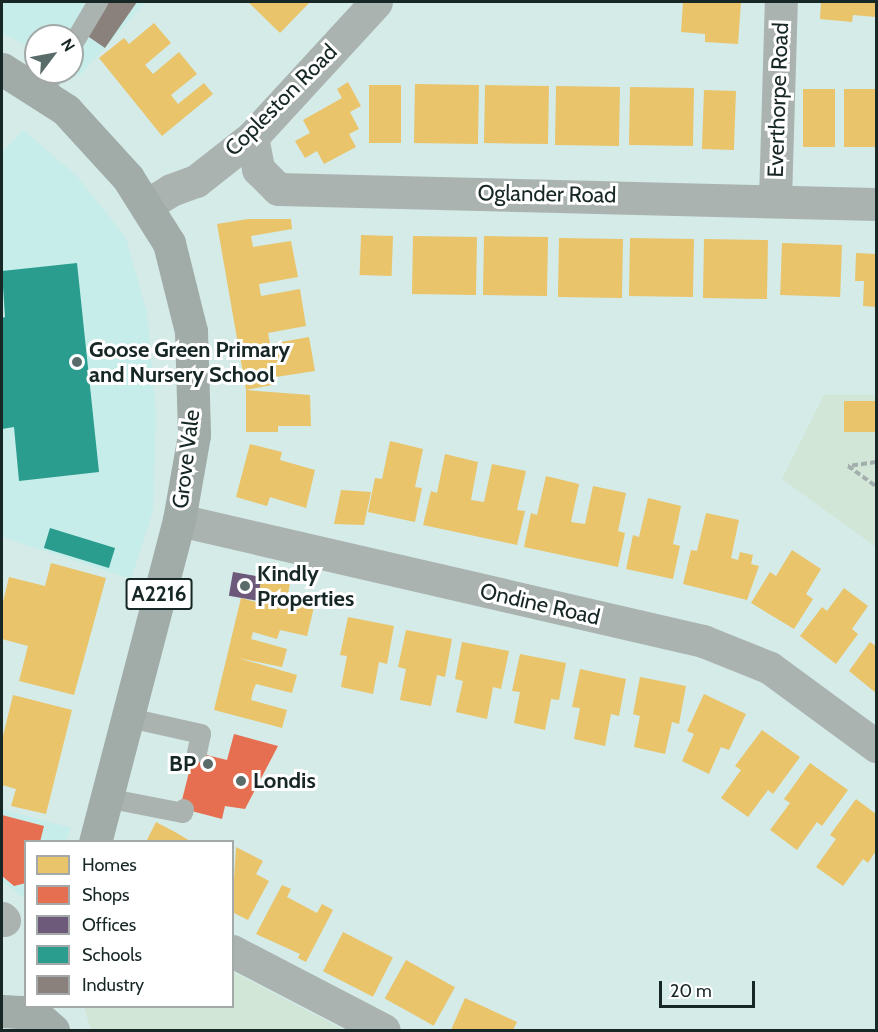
<!DOCTYPE html>
<html>
<head>
<meta charset="utf-8">
<style>
	body { margin:0 }
	#map { position:relative; width:878px; height:1032px; overflow:hidden; background:#d4ebe8; font-family:Cabin,sans-serif }
	div>[style] { position:absolute }
	.built>* { inset:0; background:#c6ede9 }
	.green>* { inset:0; background:#d1e6d6 }
	.homes>* { inset:0; background:#e9c46a; transform-origin:0 0 }
	.shops>* { inset:0; background:#e76f51 }
	.offices>* { inset:0; background:#6d597a; transform-origin:0 0 }
	.schools>* { inset:0; background:#2a9d8f; transform-origin:0 0 }
	.industry>* { inset:0; background:#8a817c }
	.path>* { height:4px; margin-top:-2px; transform-origin:0; background:repeating-linear-gradient(90deg,#a3afac 0 6px,transparent 0 9px) }
	.lane>* { height:20px; margin:-10px; padding:0 10px; transform-origin:10px; border-radius:10px; background:#abb3b0 }
	.street>* { height:33px; margin:-16.5px; padding:0 16.5px; transform-origin:16.5px; border-radius:16.5px; background:#abb3b0 }
	.primary>* { height:33px; margin:-16.5px; padding:0 16.5px; transform-origin:16.5px; border-radius:16.5px; background:#a1aba8 }
	.dots>* { width:16px; height:16px; translate:-50% -50%; box-sizing:border-box; border:3px solid #fff; border-radius:50% }
	span { translate:-50% -50%; white-space:nowrap; text-align:center; line-height:1.15; -webkit-text-stroke:6px #fff; paint-order:stroke }
	.shield-label span { padding:2px 4px; background:#fff; border:2px solid; border-radius:4px; -webkit-text-stroke-width:0 }
	.shield-label { font-size:21px; color:#172726; font-weight:700 }
	.street-label { font-size:22px; color:#172726 }
	.poi-label { font-size:22px; color:#172726; font-weight:700 }
	.left { translate:0 -50%; text-align:left }
	.right { translate:-100% -50%; text-align:right }
	.frame { position:absolute; inset:0; border:3px solid #172726; pointer-events:none }
	.legend { position:absolute; left:24px; top:840px; width:210px; height:168px; box-sizing:border-box; background:#fff; border:2px solid #a2a9a8; margin:0; padding:8px 10px; list-style:none; font-size:18px; color:#172726 }
	.legend li { display:flex; align-items:center; gap:12px; height:30px }
	.legend b { width:30px; border:2px solid #a2a9a8 }
	.north { position:absolute; left:24px; top:24px; width:60px; height:60px; box-sizing:border-box; background:#fff; border:2px solid #a2a9a8; border-radius:50%; rotate:58deg; font-size:16px; font-weight:700; line-height:24px; text-align:center; color:#172726 }
	.north::after { content:''; display:block; margin:auto; width:21px; height:27px; background:#596c6a; clip-path:polygon(50% 0,100% 100%,50% 72%,0 100%) }
	.scale { position:absolute; left:659px; top:981px; width:96px; height:27px; box-sizing:border-box; border:3px solid #172726; border-top:0; padding-left:8px; font-size:18px; line-height:21px; white-space:nowrap; color:#172726; -webkit-text-stroke:4px #fff; paint-order:stroke }
</style>
</head>
<body>
<div id="map">
	<div class="built">
		<i style="clip-path:polygon(2px 2px,146px 2px,79px 76px,72px 72px,72px 36px,36px 36px,36px 51px,2px 33px)"></i>
		<i style="clip-path:polygon(23px 130px,76px 175px,126px 238px,147px 313px,156px 411px,153px 511px,131px 579px,2px 537px,2px 153px)"></i>
		<i style="clip-path:polygon(2px 809px,71px 828px,66px 841px,26px 842px,25px 899px,2px 881px)"></i>
	</div>
	<div class="green">
		<i style="clip-path:polygon(824px 395px,876px 395px,876px 547px,782px 479px)"></i>
		<i style="clip-path:polygon(233px 972px,344px 1030px,91px 1030px,84px 1007px,232px 1006px)"></i>
	</div>
	<div class="homes">
		<i style="clip-path:polygon(248px 2px,310px 2px,280px 33px)"></i>
		<i style="clip-path:polygon(683px 2px,741px 2px,738px 44px,705px 42px,705px 34px,681px 32px)"></i>
		<i style="clip-path:polygon(821px 2px,876px 2px,876px 17px,853px 15px,852px 22px,820px 19px)"></i>
		<i style="clip-path:polygon(154px 23px,171px 43px,145px 65px,153px 74px,179px 52px,197px 74px,171px 95px,178px 104px,204px 83px,213px 94px,162px 136px,99px 58px,124px 38px,129px 44px)"></i>
		<i style="clip-path:polygon(348px 82px,361px 106px,350px 112px,359px 129px,349px 134px,356px 147px,324px 164px,317px 151px,305px 158px,295px 141px,310px 133px,303px 120px,342px 98px,337px 89px)"></i>
		<i style="left:415px;top:84px;width:64px;height:59px;rotate:1deg"></i>
		<i style="left:369px;top:85px;width:32px;height:58px"></i>
		<i style="left:485px;top:85px;width:64px;height:58px;rotate:1deg"></i>
		<i style="left:556px;top:86px;width:64px;height:59px;rotate:1deg"></i>
		<i style="left:630px;top:87px;width:64px;height:58px;rotate:1deg"></i>
		<i style="left:803px;top:89px;width:32px;height:58px"></i>
		<i style="left:844px;top:89px;width:32px;height:58px"></i>
		<i style="left:704px;top:90px;width:32px;height:59px;rotate:2deg"></i>
		<i style="clip-path:polygon(248px 219px,291px 219px,292px 229px,251px 236px,253px 247px,291px 241px,298px 277px,259px 284px,261px 296px,300px 289px,306px 326px,268px 333px,270px 344px,309px 337px,315px 371px,276px 377px,277px 384px,246px 390px,217px 224px)"></i>
		<i style="left:361px;top:235px;width:32px;height:40px;rotate:2deg"></i>
		<i style="left:413px;top:236px;width:64px;height:58px;rotate:1deg"></i>
		<i style="left:484px;top:236px;width:64px;height:59px;rotate:1deg"></i>
		<i style="left:559px;top:238px;width:64px;height:59px;rotate:1deg"></i>
		<i style="left:630px;top:238px;width:64px;height:58px;rotate:1deg"></i>
		<i style="left:704px;top:239px;width:64px;height:59px;rotate:1deg"></i>
		<i style="left:782px;top:243px;width:60px;height:52px;rotate:2deg"></i>
		<i style="clip-path:polygon(856px 253px,876px 254px,876px 307px,863px 306px,864px 281px,855px 281px)"></i>
		<i style="clip-path:polygon(246px 390px,310px 395px,311px 426px,278px 426px,278px 432px,246px 432px)"></i>
		<i style="left:844px;top:401px;width:32px;height:31px"></i>
		<i style="clip-path:polygon(390px 441px,423px 449px,415px 487px,422px 488px,415px 522px,368px 512px,375px 478px,382px 479px)"></i>
		<i style="clip-path:polygon(250px 444px,282px 452px,280px 460px,315px 470px,306px 508px,270px 497px,267px 506px,236px 497px)"></i>
		<i style="clip-path:polygon(445px 454px,478px 462px,471px 500px,484px 502px,492px 464px,526px 471px,517px 510px,525px 511px,517px 545px,423px 525px,431px 491px,437px 493px)"></i>
		<i style="clip-path:polygon(546px 476px,579px 484px,571px 522px,585px 524px,593px 486px,626px 493px,618px 531px,625px 533px,618px 567px,524px 547px,531px 513px,537px 515px)"></i>
		<i style="clip-path:polygon(341px 490px,371px 492px,364px 525px,334px 524px)"></i>
		<i style="clip-path:polygon(648px 498px,681px 506px,673px 544px,680px 546px,673px 579px,626px 569px,633px 535px,639px 537px)"></i>
		<i style="clip-path:polygon(706px 513px,739px 520px,731px 558px,738px 560px,740px 552px,753px 555px,751px 564px,759px 566px,747px 600px,683px 584px,691px 550px,697px 551px)"></i>
		<i style="clip-path:polygon(792px 550px,821px 569px,806px 594px,813px 599px,794px 629px,751px 603px,770px 572px,776px 576px)"></i>
		<i style="clip-path:polygon(51px 563px,106px 578px,74px 695px,19px 681px,28px 646px,2px 639px,2px 606px,9px 577px,45px 586px)"></i>
		<i style="clip-path:polygon(262px 577px,290px 583px,288px 594px,316px 599px,307px 636px,280px 630px,277px 639px,253px 632px,251px 639px,287px 649px,282px 667px,238px 658px,297px 675px,292px 693px,256px 684px,253px 691px,251px 700px,287px 710px,282px 728px,214px 710px,241px 598px,256px 602px)"></i>
		<i style="clip-path:polygon(844px 588px,868px 606px,852px 629px,858px 634px,836px 664px,800px 636px,822px 607px,827px 611px)"></i>
		<i style="clip-path:polygon(348px 617px,394px 626px,387px 664px,379px 662px,373px 694px,341px 687px,347px 656px,340px 655px)"></i>
		<i style="clip-path:polygon(406px 630px,452px 639px,445px 677px,437px 675px,431px 706px,400px 700px,406px 669px,398px 667px)"></i>
		<i style="clip-path:polygon(462px 642px,509px 651px,501px 689px,493px 687px,487px 719px,456px 712px,463px 681px,455px 679px)"></i>
		<i style="clip-path:polygon(870px 642px,876px 646px,876px 693px,849px 671px)"></i>
		<i style="clip-path:polygon(520px 654px,566px 663px,559px 700px,551px 699px,545px 730px,514px 723px,520px 692px,512px 691px)"></i>
		<i style="clip-path:polygon(580px 669px,626px 679px,619px 716px,611px 714px,605px 746px,574px 739px,580px 708px,572px 707px)"></i>
		<i style="clip-path:polygon(640px 677px,686px 686px,679px 724px,672px 722px,665px 754px,634px 747px,640px 716px,633px 714px)"></i>
		<i style="clip-path:polygon(704px 694px,746px 714px,729px 750px,721px 747px,709px 774px,682px 761px,694px 734px,687px 731px)"></i>
		<i style="clip-path:polygon(13px 695px,72px 710px,46px 814px,11px 806px,16px 789px,2px 785px,2px 740px)"></i>
		<i style="clip-path:polygon(762px 730px,800px 757px,773px 794px,768px 790px,748px 817px,721px 798px,741px 770px,735px 766px)"></i>
		<i style="clip-path:polygon(810px 763px,848px 790px,822px 826px,817px 822px,797px 850px,770px 830px,790px 803px,784px 799px)"></i>
		<i style="clip-path:polygon(856px 799px,876px 814px,876px 851px,868px 863px,863px 859px,843px 886px,816px 867px,836px 839px,830px 835px)"></i>
		<i style="clip-path:polygon(156px 822px,175px 832px,192px 842px,146px 842px)"></i>
		<i style="clip-path:polygon(236px 847px,263px 861px,256px 874px,269px 881px,248px 920px,232px 912px)"></i>
		<i style="clip-path:polygon(282px 885px,291px 889px,287px 897px,317px 913px,322px 904px,333px 910px,306px 962px,298px 958px,300px 954px,256px 934px)"></i>
		<i style="left:343px;top:932px;width:56px;height:44px;rotate:27deg"></i>
		<i style="left:406px;top:960px;width:56px;height:44px;rotate:29deg"></i>
		<i style="clip-path:polygon(465px 998px,517px 1022px,513px 1030px,451px 1030px)"></i>
	</div>
	<div class="shops">
		<i style="clip-path:polygon(234px 734px,278px 746px,245px 809px,225px 806px,222px 819px,180px 808px,194px 752px,227px 760px)"></i>
		<i style="clip-path:polygon(2px 815px,44px 826px,40px 842px,26px 842px,26px 883px,14px 886px,2px 876px)"></i>
	</div>
	<div class="offices">
		<i style="left:233px;top:572px;width:29px;height:24px;rotate:10deg"></i>
	</div>
	<div class="schools">
		<i style="clip-path:polygon(77px 263px,99px 472px,19px 481px,14px 427px,2px 429px,2px 318px,5px 317px,2px 271px)"></i>
		<i style="left:50px;top:528px;width:68px;height:21px;rotate:17deg"></i>
	</div>
	<div class="industry">
		<i style="clip-path:polygon(109px 2px,137px 2px,105px 48px,86px 35px)"></i>
	</div>
	<div class="path">
		<i style="left:876px;top:462px;width:28px;rotate:172deg"></i>
		<i style="left:848px;top:466px;width:34px;rotate:36deg"></i>
	</div>
	<div class="lane">
		<i style="left:72px;top:46px;width:51px;rotate:-59.4deg"></i>
		<i style="left:41px;top:93px;width:26px;rotate:-54deg"></i>
		<i style="left:125px;top:717px;width:78px;rotate:12.6deg"></i>
		<i style="left:201px;top:734px;width:19px;rotate:102deg"></i>
		<i style="left:106px;top:798px;width:78px;rotate:11deg"></i>
		<i style="left:183px;top:813px;width:4px;rotate:-76deg"></i>
	</div>
	<div class="street">
		<i style="left:252px;top:137px;width:33px;rotate:79deg"></i>
		<i style="left:258px;top:169px;width:28px;rotate:45deg"></i>
		<i style="left:278px;top:189px;width:598px;rotate:1.44deg"></i>
		<i style="left:775px;top:199px;width:197px;rotate:-88.3deg"></i>
		<i style="left:147px;top:205px;width:28px;rotate:-32deg"></i>
		<i style="left:171px;top:190px;width:27px;rotate:-20deg"></i>
		<i style="left:196px;top:181px;width:71px;rotate:-38.2deg"></i>
		<i style="left:252px;top:137px;width:183px;rotate:-47.4deg"></i>
		<i style="left:179px;top:520px;width:538px;rotate:13deg"></i>
		<i style="left:703px;top:641px;width:72px;rotate:21.9deg"></i>
		<i style="left:770px;top:668px;width:132px;rotate:36.3deg"></i>
		<i style="left:2px;top:918px;width:3px;rotate:45deg"></i>
		<i style="left:232px;top:951px;width:171px;rotate:27.5deg"></i>
	</div>
	<div class="primary">
		<i style="left:2px;top:69px;width:76px;rotate:32.6deg"></i>
		<i style="left:66px;top:110px;width:92px;rotate:47.6deg"></i>
		<i style="left:128px;top:178px;width:77px;rotate:57.8deg"></i>
		<i style="left:169px;top:243px;width:91px;rotate:76deg"></i>
		<i style="left:191px;top:331px;width:104px;rotate:88.3deg"></i>
		<i style="left:194px;top:435px;width:86px;rotate:100deg"></i>
		<i style="left:179px;top:520px;width:333px;rotate:104.6deg"></i>
		<i style="left:2px;top:1011px;width:22px;rotate:3deg"></i>
		<i style="left:24px;top:1012px;width:15px;rotate:20deg"></i>
		<i style="left:38px;top:1017px;width:20px;rotate:41deg"></i>
	</div>
	<div class="dots">
		<i style="left:77px;top:362px;background:#596c6a"></i>
		<i style="left:245px;top:586px;background:#596c6a"></i>
		<i style="left:208px;top:764px;background:#596c6a"></i>
		<i style="left:241px;top:781px;background:#596c6a"></i>
	</div>
	<div class="shield-label">
		<span style="left:159px;top:594px">A2216</span>
	</div>
	<div class="street-label">
		<span style="left:281px;top:100px;rotate:-45deg">Copleston Road</span>
		<span style="left:778px;top:100px;rotate:-88deg">Everthorpe Road</span>
		<span style="left:547px;top:194px;rotate:1deg">Oglander Road</span>
		<span style="left:186px;top:459px;rotate:-83deg">Grove Vale</span>
		<span style="left:540px;top:604px;rotate:13deg">Ondine Road</span>
	</div>
	<div class="poi-label">
		<span class="left" style="left:89px;top:362px">Goose Green Primary<br>and Nursery School</span>
		<span class="left" style="left:257px;top:586px">Kindly<br>Properties</span>
		<span class="right" style="left:196px;top:764px">BP</span>
		<span class="left" style="left:253px;top:781px">Londis</span>
	</div>
	<div class="frame"></div>
	<ul class="legend">
	<li><b style="height:16px;background:#e9c46a"></b>Homes</li>
	<li><b style="height:16px;background:#e76f51"></b>Shops</li>
	<li><b style="height:16px;background:#6d597a"></b>Offices</li>
	<li><b style="height:16px;background:#2a9d8f"></b>Schools</li>
	<li><b style="height:16px;background:#8a817c"></b>Industry</li>
	</ul>
	<div class="north">N</div>
	<div class="scale">20 m</div>
</div>
</body>
</html>
